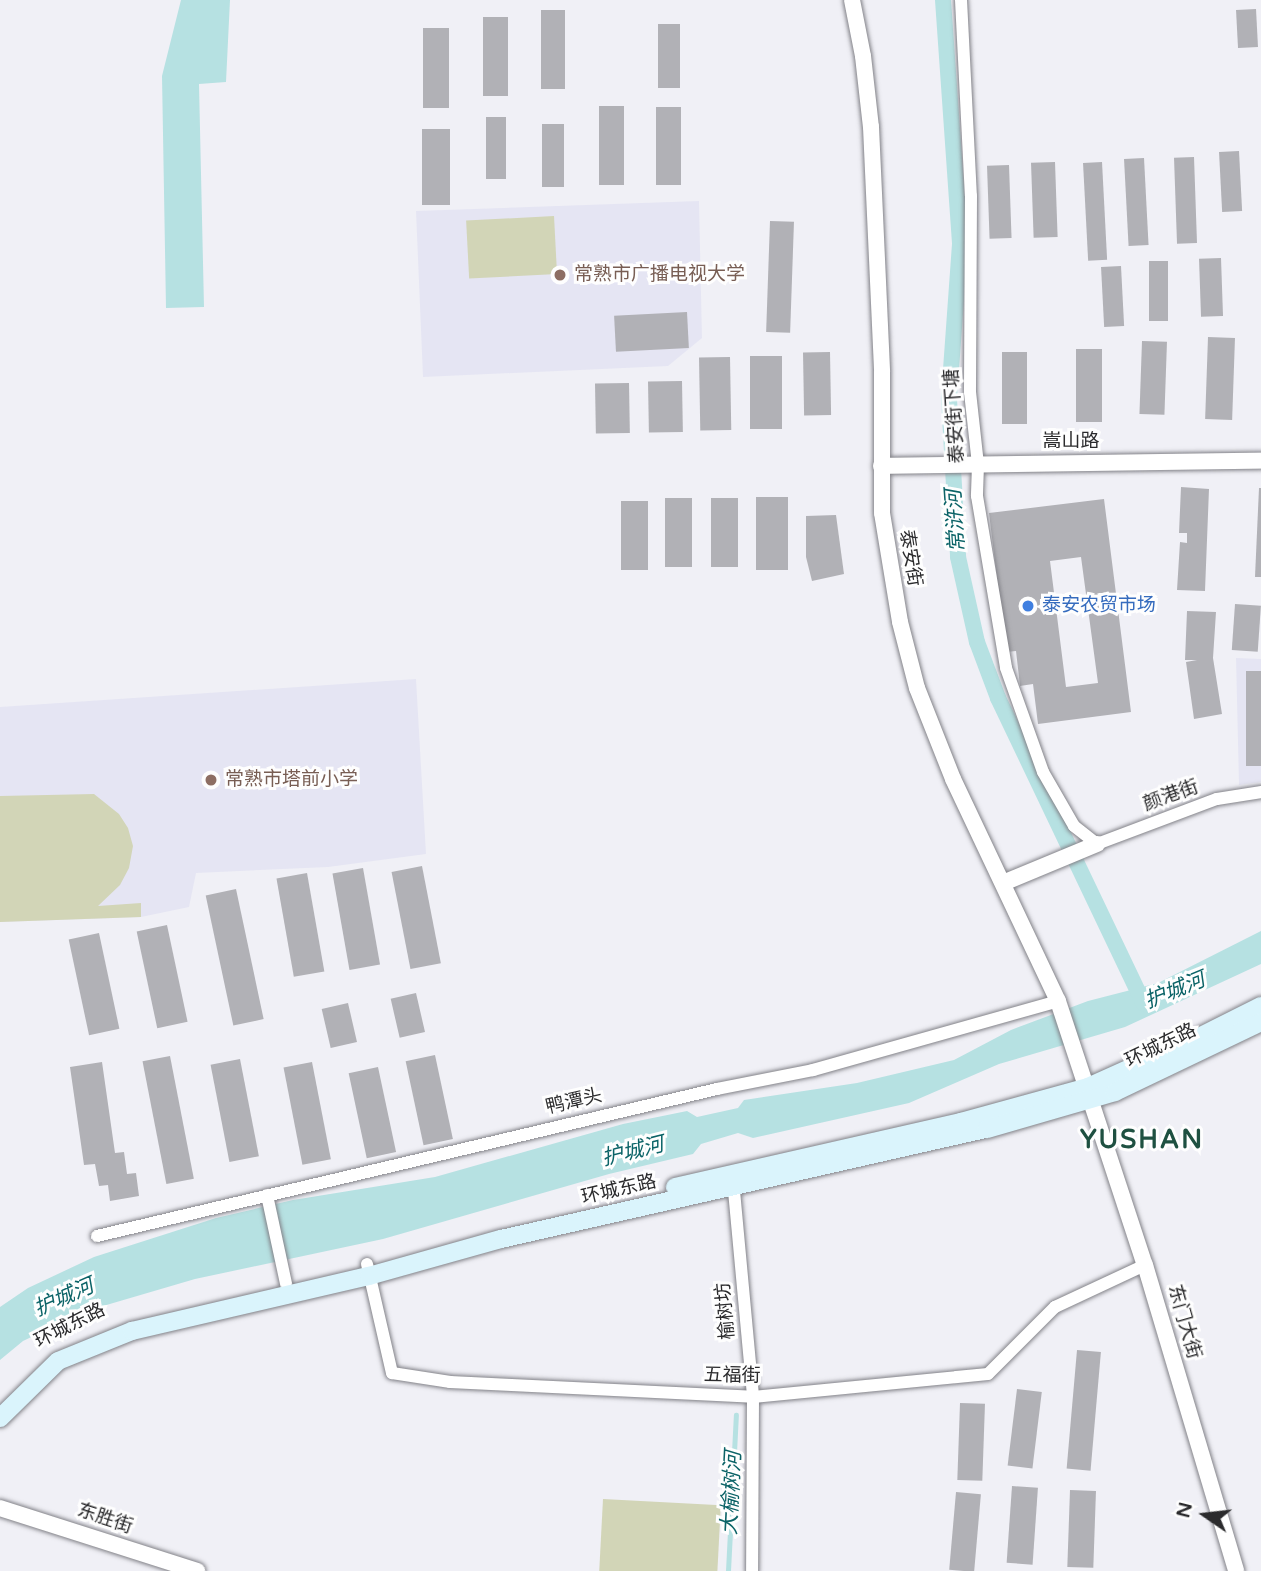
<!DOCTYPE html>
<html>
<head>
<meta charset="utf-8">
<style>
	body { margin:0 }
	#map { position:relative; width:1261px; height:1571px; overflow:hidden; background:#f0f0f6; font-family:"Varela Round","Noto Sans SC",sans-serif }
	div>[style] { position:absolute }
	.built>* { inset:0; background:#e5e5f3 }
	.green>* { inset:0; background:#d2d5b7; transform-origin:0 0 }
	.water>* { inset:0; background:#b6e1e2 }
	.stream>* { height:4.5px; margin:-2.25px; padding:0 2.25px; transform-origin:2.25px; border-radius:2.25px; background:#b6e1e2 }
	.canal>* { height:16px; margin:-8px; padding:0 8px; transform-origin:8px; border-radius:8px; background:#b6e1e2 }
	.building>* { inset:0; background:#b1b1b6; transform-origin:0 0 }
	.roads { filter:drop-shadow(0 0 2px #828288) drop-shadow(0 0 2px #828288) }
	.minor>* { height:12px; margin:-6px; padding:0 6px; transform-origin:6px; border-radius:6px; background:#fff }
	.tertiary>* { height:16px; margin:-8px; padding:0 8px; transform-origin:8px; border-radius:8px; background:#fff }
	.secondary>* { height:18px; margin:-9px; padding:0 9px; transform-origin:9px; border-radius:9px; background:#daf4fc }
	.dots>* { width:19px; height:19px; translate:-50% -50%; box-sizing:border-box; border:4px solid #fefefe; border-radius:50% }
	span { translate:-50% -50%; white-space:nowrap; text-align:center; line-height:1.15; -webkit-text-stroke:6px #fefefe; paint-order:stroke }
	.education-label { font-size:19px; color:#785e54 }
	.left { translate:0 -50%; text-align:left }
	.street-label { font-size:19px; color:#2b2b2d }
	.shop-label { font-size:19px; color:#366cbe }
	.water-label { font-size:21px; color:#0b6367; font-style:italic }
	.district-label { font-size:26px; color:#1e5041; font-weight:700; letter-spacing:2px }
	.north { position:absolute; left:1170px; top:1480px; width:70px; height:70px; -webkit-text-stroke:5px #fefefe; paint-order:stroke; rotate:284deg; font-size:19px; font-weight:700; line-height:28px; text-align:center; color:#2b2b2d }
	.north::after { content:''; display:block; margin:auto; width:24px; height:32px; background:#2b2b2d; clip-path:polygon(50% 0,100% 100%,50% 72%,0 100%) }
</style>
</head>
<body>
<div id="map">
	<div class="built">
		<i style="clip-path:polygon(699px 201px,702px 338px,668px 366px,423px 377px,416px 211px)"></i>
		<i style="clip-path:polygon(1236px 658px,1261px 659px,1261px 782px,1239px 785px)"></i>
		<i style="clip-path:polygon(416px 679px,426px 854px,328px 867px,196px 873px,189px 907px,141px 917px,0 922px,0 707px)"></i>
	</div>
	<div class="green">
		<i style="left:554px;top:216px;width:58px;height:88px;rotate:87deg"></i>
		<i style="clip-path:polygon(94px 794px,119px 814px,128px 828px,133px 846px,129px 868px,120px 885px,98px 906px,141px 903px,141px 917px,0 922px,0 796px)"></i>
		<i style="left:603px;top:1499px;width:118px;height:72px;rotate:3deg"></i>
	</div>
	<div class="water">
		<i style="clip-path:polygon(181px 0,230px 0,226px 82px,199px 84px,204px 307px,166px 308px,162px 76px)"></i>
		<i style="clip-path:polygon(1261px 931px,1261px 964px,1125px 1027px,999px 1064px,909px 1103px,753px 1138px,738px 1133px,701px 1144px,693px 1154px,609px 1174px,383px 1239px,195px 1279px,86px 1311px,23px 1341px,0 1360px,0 1307px,28px 1288px,94px 1257px,216px 1218px,293px 1200px,435px 1177px,623px 1124px,687px 1111px,697px 1117px,738px 1108px,744px 1100px,857px 1083px,954px 1060px,1011px 1030px,1088px 1001px,1158px 983px)"></i>
	</div>
	<div class="stream">
		<i style="left:728px;top:1571px;width:156px;rotate:-87.1deg"></i>
	</div>
	<div class="canal">
		<i style="left:943px;top:0;width:245px;rotate:86deg"></i>
		<i style="left:960px;top:244px;width:155px;rotate:94.1deg"></i>
		<i style="left:949px;top:399px;width:158px;rotate:86.7deg"></i>
		<i style="left:958px;top:557px;width:87px;rotate:77.4deg"></i>
		<i style="left:977px;top:642px;width:60px;rotate:69.4deg"></i>
		<i style="left:998px;top:698px;width:339px;rotate:64.5deg"></i>
	</div>
	<div class="building">
		<i style="left:1256px;top:9px;width:38px;height:20px;rotate:87deg"></i>
		<i style="left:541px;top:10px;width:24px;height:79px"></i>
		<i style="left:508px;top:17px;width:79px;height:25px;rotate:90deg"></i>
		<i style="left:658px;top:24px;width:22px;height:64px"></i>
		<i style="left:423px;top:28px;width:26px;height:80px"></i>
		<i style="left:624px;top:106px;width:79px;height:25px;rotate:90deg"></i>
		<i style="left:656px;top:107px;width:25px;height:78px"></i>
		<i style="left:486px;top:117px;width:20px;height:62px"></i>
		<i style="left:542px;top:124px;width:22px;height:63px"></i>
		<i style="left:422px;top:129px;width:28px;height:76px"></i>
		<i style="left:1239px;top:151px;width:60px;height:20px;rotate:87deg"></i>
		<i style="left:1194px;top:157px;width:86px;height:20px;rotate:88deg"></i>
		<i style="left:1144px;top:158px;width:87px;height:20px;rotate:87deg"></i>
		<i style="left:1055px;top:162px;width:75px;height:24px;rotate:88deg"></i>
		<i style="left:1102px;top:162px;width:98px;height:19px;rotate:87deg"></i>
		<i style="left:1009px;top:165px;width:73px;height:22px;rotate:88deg"></i>
		<i style="left:770px;top:221px;width:24px;height:111px;rotate:2deg"></i>
		<i style="left:1221px;top:258px;width:58px;height:22px;rotate:88deg"></i>
		<i style="left:1149px;top:261px;width:19px;height:60px"></i>
		<i style="left:1121px;top:266px;width:60px;height:20px;rotate:87deg"></i>
		<i style="left:687px;top:312px;width:36px;height:73px;rotate:87deg"></i>
		<i style="left:1208px;top:337px;width:27px;height:82px;rotate:2deg"></i>
		<i style="left:1142px;top:341px;width:25px;height:73px;rotate:2deg"></i>
		<i style="left:1076px;top:349px;width:26px;height:73px"></i>
		<i style="left:830px;top:352px;width:63px;height:27px;rotate:89deg"></i>
		<i style="left:1002px;top:352px;width:25px;height:72px"></i>
		<i style="left:750px;top:356px;width:32px;height:73px"></i>
		<i style="left:730px;top:357px;width:73px;height:31px;rotate:89deg"></i>
		<i style="left:682px;top:381px;width:51px;height:34px;rotate:89deg"></i>
		<i style="left:629px;top:383px;width:50px;height:34px;rotate:89deg"></i>
		<i style="clip-path:polygon(1181px 487px,1209px 489px,1205px 591px,1177px 590px,1180px 542px,1187px 543px,1187px 533px,1179px 533px)"></i>
		<i style="clip-path:polygon(1259px 488px,1261px 488px,1261px 577px,1255px 577px)"></i>
		<i style="left:756px;top:497px;width:32px;height:73px"></i>
		<i style="left:665px;top:498px;width:27px;height:69px"></i>
		<i style="left:711px;top:498px;width:27px;height:69px"></i>
		<i style="clip-path:polygon(evenodd,1104px 499px,1131px 712px,1038px 724px,1033px 684px,1020px 686px,1016px 651px,1006px 652px,989px 513px,1104px 499px,1081px 557px,1098px 683px,1066px 687px,1050px 561px,1081px 557px)"></i>
		<i style="left:621px;top:501px;width:27px;height:69px"></i>
		<i style="clip-path:polygon(836px 515px,844px 574px,812px 581px,806px 557px,806px 516px)"></i>
		<i style="left:1235px;top:604px;width:26px;height:46px;rotate:4deg"></i>
		<i style="clip-path:polygon(1187px 611px,1216px 612px,1213px 658px,1222px 714px,1194px 719px,1186px 662px,1197px 660px,1185px 660px)"></i>
		<i style="left:1246px;top:671px;width:15px;height:95px"></i>
		<i style="left:422px;top:866px;width:99px;height:31px;rotate:79deg"></i>
		<i style="left:363px;top:868px;width:98px;height:31px;rotate:80deg"></i>
		<i style="left:307px;top:873px;width:100px;height:31px;rotate:80deg"></i>
		<i style="left:236px;top:889px;width:133px;height:31px;rotate:78deg"></i>
		<i style="left:167px;top:925px;width:99px;height:31px;rotate:78deg"></i>
		<i style="left:99px;top:933px;width:98px;height:31px;rotate:78deg"></i>
		<i style="left:416px;top:993px;width:40px;height:26px;rotate:77deg"></i>
		<i style="left:348px;top:1003px;width:40px;height:27px;rotate:77deg"></i>
		<i style="left:435px;top:1055px;width:86px;height:30px;rotate:78deg"></i>
		<i style="left:170px;top:1056px;width:125px;height:28px;rotate:79deg"></i>
		<i style="left:240px;top:1059px;width:99px;height:30px;rotate:79deg"></i>
		<i style="clip-path:polygon(102px 1062px,115px 1153px,124px 1152px,127px 1174px,136px 1173px,139px 1196px,110px 1201px,108px 1185px,99px 1186px,95px 1164px,84px 1165px,70px 1067px)"></i>
		<i style="left:312px;top:1062px;width:99px;height:29px;rotate:79deg"></i>
		<i style="left:378px;top:1067px;width:87px;height:30px;rotate:78deg"></i>
		<i style="left:1077px;top:1350px;width:24px;height:119px;rotate:5deg"></i>
		<i style="left:1017px;top:1389px;width:25px;height:77px;rotate:7deg"></i>
		<i style="left:960px;top:1403px;width:25px;height:77px;rotate:2deg"></i>
		<i style="left:1012px;top:1486px;width:26px;height:77px;rotate:4deg"></i>
		<i style="left:1070px;top:1490px;width:26px;height:77px;rotate:2deg"></i>
		<i style="left:956px;top:1492px;width:25px;height:78px;rotate:5deg"></i>
	</div>
	<div class="roads">
		<div class="minor">
			<i style="left:961px;top:0;width:196px;rotate:87.1deg"></i>
			<i style="left:971px;top:196px;width:196px;rotate:90.3deg"></i>
			<i style="left:970px;top:392px;width:73px;rotate:83.7deg"></i>
			<i style="left:978px;top:465px;width:31px;rotate:92deg"></i>
			<i style="left:977px;top:496px;width:174px;rotate:80.4deg"></i>
			<i style="left:1006px;top:668px;width:110px;rotate:70.4deg"></i>
			<i style="left:1043px;top:772px;width:62px;rotate:60.1deg"></i>
			<i style="left:1074px;top:826px;width:29px;rotate:38deg"></i>
			<i style="left:1097px;top:844px;width:128px;rotate:-20.6deg"></i>
			<i style="left:1217px;top:799px;width:45px;rotate:-9deg"></i>
			<i style="left:733px;top:1180px;width:218px;rotate:84.7deg"></i>
			<i style="left:753px;top:1397px;width:174px;rotate:90.3deg"></i>
			<i style="left:267px;top:1195px;width:91px;rotate:77.9deg"></i>
			<i style="left:97px;top:1236px;width:637px;rotate:-13.34deg"></i>
			<i style="left:717px;top:1089px;width:98px;rotate:-11.2deg"></i>
			<i style="left:813px;top:1070px;width:255px;rotate:-15.7deg"></i>
			<i style="left:367px;top:1264px;width:112px;rotate:77.1deg"></i>
			<i style="left:392px;top:1373px;width:59px;rotate:8.8deg"></i>
			<i style="left:450px;top:1382px;width:303px;rotate:2.8deg"></i>
			<i style="left:753px;top:1397px;width:236px;rotate:-5.6deg"></i>
			<i style="left:988px;top:1374px;width:95px;rotate:-45deg"></i>
			<i style="left:1055px;top:1307px;width:99px;rotate:-25deg"></i>
		</div>
		<div class="tertiary">
			<i style="left:852px;top:0;width:57px;rotate:78.9deg"></i>
			<i style="left:863px;top:56px;width:71px;rotate:83.6deg"></i>
			<i style="left:871px;top:127px;width:245px;rotate:87.4deg"></i>
			<i style="left:882px;top:372px;width:141px;rotate:90deg"></i>
			<i style="left:882px;top:513px;width:110px;rotate:80.6deg"></i>
			<i style="left:900px;top:622px;width:68px;rotate:75.6deg"></i>
			<i style="left:917px;top:688px;width:98px;rotate:68.4deg"></i>
			<i style="left:953px;top:779px;width:246px;rotate:64.7deg"></i>
			<i style="left:1058px;top:1001px;width:278px;rotate:71.8deg"></i>
			<i style="left:1145px;top:1265px;width:319px;rotate:73.4deg"></i>
			<i style="left:881px;top:466px;width:380px;rotate:-0.8deg"></i>
			<i style="left:1003px;top:883px;width:102px;rotate:-22.5deg"></i>
			<i style="left:0;top:1508px;width:207px;rotate:17.7deg"></i>
		</div>
		<div class="secondary">
			<i style="left:675px;top:1187px;width:293px;rotate:-12.8deg"></i>
			<i style="left:961px;top:1122px;width:132px;rotate:-15.4deg"></i>
			<i style="left:1088px;top:1087px;width:117px;rotate:-24.2deg"></i>
			<i style="left:1195px;top:1039px;width:74px;rotate:-26.6deg"></i>
			<i style="left:0;top:1418px;width:81px;rotate:-44.5deg"></i>
			<i style="left:58px;top:1361px;width:80px;rotate:-22.1deg"></i>
			<i style="left:132px;top:1331px;width:243px;rotate:-13.1deg"></i>
			<i style="left:369px;top:1276px;width:137px;rotate:-15.7deg"></i>
			<i style="left:501px;top:1239px;width:498px;rotate:-12.8deg"></i>
			<i style="left:987px;top:1129px;width:133px;rotate:-16.1deg"></i>
			<i style="left:1115px;top:1092px;width:162px;rotate:-25.6deg"></i>
		</div>
	</div>
	<div class="dots">
		<i style="left:560px;top:275px;background:#8d6e63"></i>
		<i style="left:1028px;top:606px;background:#3f7fe0"></i>
		<i style="left:211px;top:780px;background:#8d6e63"></i>
	</div>
	<div class="education-label">
		<span class="left" style="left:574px;top:275px">常熟市广播电视大学</span>
		<span class="left" style="left:225px;top:780px">常熟市塔前小学</span>
	</div>
	<div class="street-label">
		<span style="left:955px;top:416px;rotate:-94deg">泰安街下塘</span>
		<span style="left:1071px;top:442px">嵩山路</span>
		<span style="left:910px;top:558px;rotate:81deg">泰安街</span>
		<span style="left:1171px;top:796px;rotate:-20deg">颜港街</span>
		<span style="left:1161px;top:1046px;rotate:-26deg">环城东路</span>
		<span style="left:574px;top:1102px;rotate:-13deg">鸭潭头</span>
		<span style="left:619px;top:1190px;rotate:-13deg">环城东路</span>
		<span style="left:726px;top:1311px;rotate:-95deg">榆树坊</span>
		<span style="left:1184px;top:1322px;rotate:74deg">东门大街</span>
		<span style="left:70px;top:1326px;rotate:-27deg">环城东路</span>
		<span style="left:732px;top:1376px;rotate:1deg">五福街</span>
		<span style="left:105px;top:1519px;rotate:18deg">东胜街</span>
	</div>
	<div class="shop-label">
		<span class="left" style="left:1042px;top:606px">泰安农贸市场</span>
	</div>
	<div class="water-label">
		<span style="left:956px;top:521px;rotate:-94deg">常浒河</span>
		<span style="left:1175px;top:991px;rotate:-22deg">护城河</span>
		<span style="left:633px;top:1152px;rotate:-14deg">护城河</span>
		<span style="left:64px;top:1298px;rotate:-24deg">护城河</span>
		<span style="left:732px;top:1493px;rotate:-87deg">大榆树河</span>
	</div>
	<div class="district-label">
		<span style="left:1142px;top:1140px">YUSHAN</span>
	</div>
	<div class="north">N</div>
</div>
</body>
</html>
